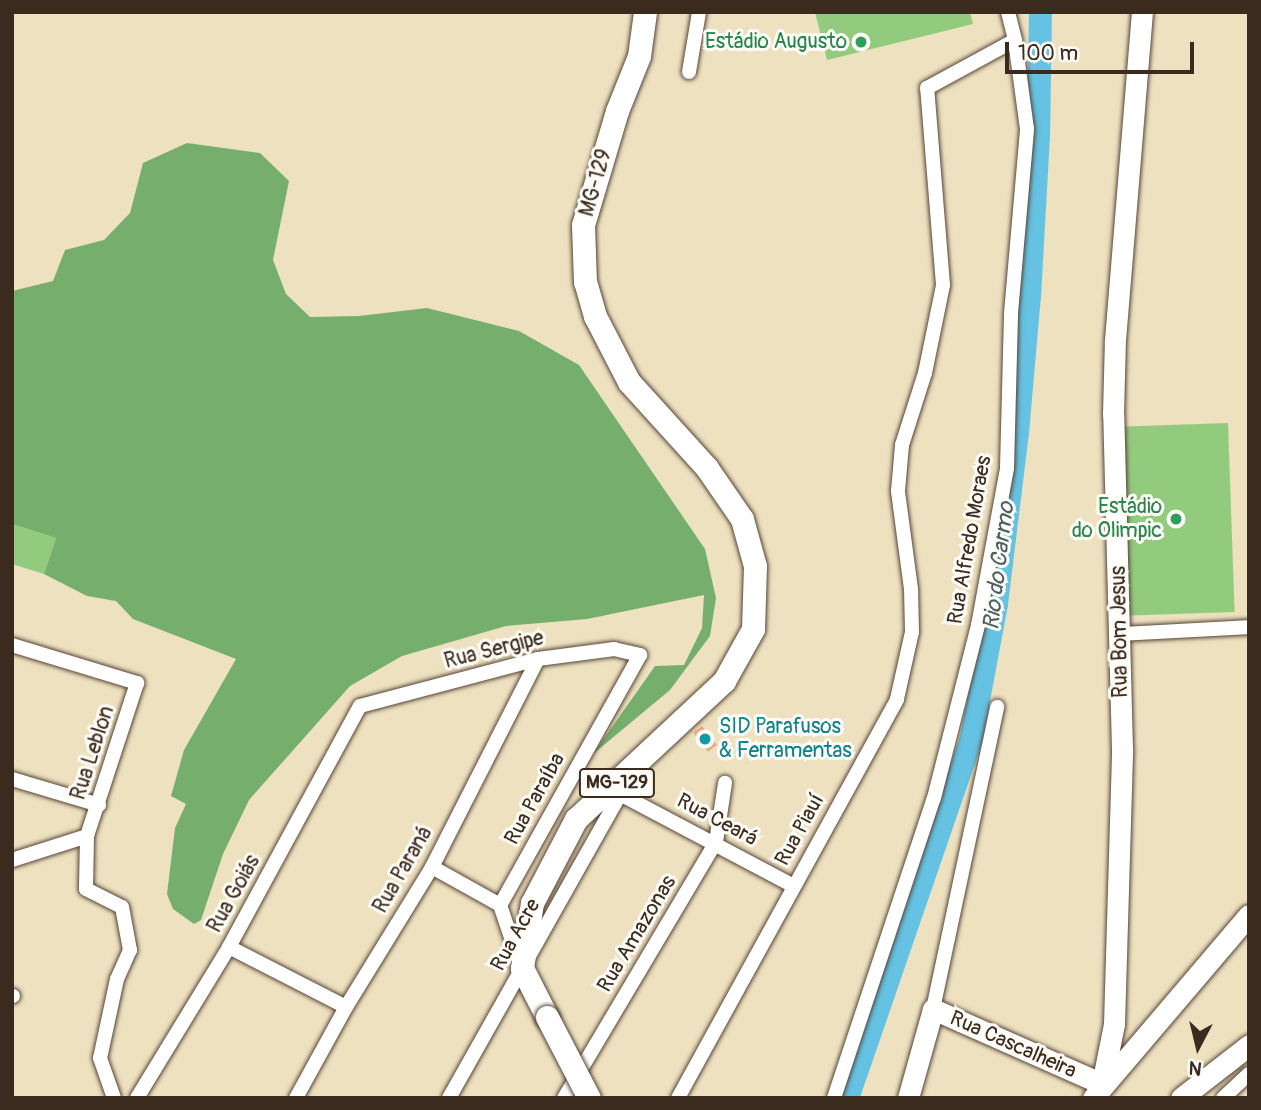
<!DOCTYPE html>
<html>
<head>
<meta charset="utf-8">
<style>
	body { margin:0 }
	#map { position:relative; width:1261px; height:1110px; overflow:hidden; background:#eee1c0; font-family:Pangolin,sans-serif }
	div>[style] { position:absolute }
	.green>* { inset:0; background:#93cb7e; transform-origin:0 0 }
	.forest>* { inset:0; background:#76af6d }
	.river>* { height:23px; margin:-11.5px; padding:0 11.5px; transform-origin:11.5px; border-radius:11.5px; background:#65c2e3 }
	.building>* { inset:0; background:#ebaa88; transform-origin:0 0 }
	.roads { filter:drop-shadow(0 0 2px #564536) drop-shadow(0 0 2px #564536) }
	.street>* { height:14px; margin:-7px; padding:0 7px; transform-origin:7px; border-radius:7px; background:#fff }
	.secondary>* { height:21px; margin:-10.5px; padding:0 10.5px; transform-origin:10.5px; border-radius:10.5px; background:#fff }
	.primary>* { height:23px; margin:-11.5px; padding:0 11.5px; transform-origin:11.5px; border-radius:11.5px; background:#fff }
	.bridges { filter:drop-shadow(0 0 2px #564536) drop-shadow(0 0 2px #564536) }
	.primary-bridge>* { height:23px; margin:-11.5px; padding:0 11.5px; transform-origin:11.5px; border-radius:11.5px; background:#fff }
	.dots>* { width:19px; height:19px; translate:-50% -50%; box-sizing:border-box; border:4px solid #fdfcf7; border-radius:50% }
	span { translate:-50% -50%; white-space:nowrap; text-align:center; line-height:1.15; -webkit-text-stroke:6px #fdfcf7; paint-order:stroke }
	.shield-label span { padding:2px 5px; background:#fdfcf7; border:2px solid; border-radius:5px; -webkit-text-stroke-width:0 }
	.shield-label { font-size:19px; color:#3b2a1e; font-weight:700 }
	.leisure-label { font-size:21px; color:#27864d }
	.right { translate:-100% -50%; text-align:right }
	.street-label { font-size:21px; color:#3b2a1e }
	.culture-label { font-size:21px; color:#0d838f }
	.left { translate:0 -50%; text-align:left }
	.water-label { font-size:23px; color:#4a5f63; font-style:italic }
	.frame { position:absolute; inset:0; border:14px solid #3b2a1e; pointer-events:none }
	.north { position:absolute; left:1163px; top:1012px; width:70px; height:70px; -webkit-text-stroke:5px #fdfcf7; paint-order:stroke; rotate:187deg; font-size:19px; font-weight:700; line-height:28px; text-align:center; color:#3b2a1e }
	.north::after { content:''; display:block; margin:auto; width:24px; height:32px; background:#3b2a1e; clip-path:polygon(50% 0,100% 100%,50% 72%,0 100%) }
	.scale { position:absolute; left:1005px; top:42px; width:189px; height:32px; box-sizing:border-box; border:4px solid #3b2a1e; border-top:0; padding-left:9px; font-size:21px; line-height:24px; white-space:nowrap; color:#3b2a1e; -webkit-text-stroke:5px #fdfcf7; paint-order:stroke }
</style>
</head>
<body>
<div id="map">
	<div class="green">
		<i style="clip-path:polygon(815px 12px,970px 12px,973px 24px,827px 60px)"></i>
		<i style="left:1228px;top:423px;width:189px;height:111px;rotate:88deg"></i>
		<i style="clip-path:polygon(12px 524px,56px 538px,44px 574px,12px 564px)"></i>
	</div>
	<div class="forest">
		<i style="clip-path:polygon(187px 143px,260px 153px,289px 181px,273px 260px,286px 294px,310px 317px,359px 316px,427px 308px,519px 331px,579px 365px,705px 549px,716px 598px,710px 636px,670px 690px,593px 754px,655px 666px,684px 665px,702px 628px,704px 595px,587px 619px,506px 626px,402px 656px,350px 686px,249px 800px,223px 854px,201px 920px,194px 924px,173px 909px,167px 894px,175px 828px,186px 804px,171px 796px,184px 750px,236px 659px,133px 619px,116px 601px,87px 596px,44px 574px,56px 538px,12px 524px,12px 291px,53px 281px,65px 250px,104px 240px,130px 213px,143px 163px)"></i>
	</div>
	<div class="river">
		<i style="left:847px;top:1098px;width:382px;rotate:-71deg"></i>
		<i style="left:971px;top:737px;width:136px;rotate:-79.4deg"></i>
		<i style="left:996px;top:603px;width:172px;rotate:-83deg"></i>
		<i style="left:1017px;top:432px;width:137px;rotate:-85deg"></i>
		<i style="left:1029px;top:296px;width:159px;rotate:-86.8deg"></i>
		<i style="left:1038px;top:137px;width:125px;rotate:-89.1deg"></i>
	</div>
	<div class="building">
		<i style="left:702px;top:726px;width:24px;height:11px;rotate:52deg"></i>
	</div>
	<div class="roads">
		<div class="street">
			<i style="left:689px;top:72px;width:61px;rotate:-80.5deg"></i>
			<i style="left:1121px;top:634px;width:128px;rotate:-3.1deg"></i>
			<i style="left:12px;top:645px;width:131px;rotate:16.9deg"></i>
			<i style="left:137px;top:683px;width:161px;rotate:108.1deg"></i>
			<i style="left:87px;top:836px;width:53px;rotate:91.1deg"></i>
			<i style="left:86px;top:889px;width:40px;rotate:26.6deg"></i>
			<i style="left:122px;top:907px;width:44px;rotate:79.5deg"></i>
			<i style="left:130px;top:950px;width:32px;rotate:114deg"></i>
			<i style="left:117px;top:979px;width:81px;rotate:102.1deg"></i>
			<i style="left:100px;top:1058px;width:42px;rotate:70.7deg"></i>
			<i style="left:12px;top:779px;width:91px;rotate:16.6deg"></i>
			<i style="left:12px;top:860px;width:79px;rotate:-17.7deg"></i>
			<i style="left:432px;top:867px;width:78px;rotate:29.2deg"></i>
			<i style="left:229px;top:947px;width:131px;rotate:27.1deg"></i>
			<i style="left:12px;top:996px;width:1px"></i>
			<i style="left:933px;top:1009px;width:309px;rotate:-78deg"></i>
			<i style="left:137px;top:1098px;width:177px;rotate:-58.6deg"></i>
			<i style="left:229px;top:947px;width:274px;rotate:-61.5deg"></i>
			<i style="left:360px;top:706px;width:184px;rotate:-14.8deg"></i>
			<i style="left:538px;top:659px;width:77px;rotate:-7.5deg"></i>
			<i style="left:614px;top:649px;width:27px;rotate:13deg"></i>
			<i style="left:640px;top:655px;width:287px;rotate:119.2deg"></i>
			<i style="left:500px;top:905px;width:59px;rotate:71.3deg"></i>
			<i style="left:296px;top:1098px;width:104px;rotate:-61.2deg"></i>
			<i style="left:346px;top:1007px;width:164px;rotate:-58.4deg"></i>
			<i style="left:432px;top:867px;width:233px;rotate:-63deg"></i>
			<i style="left:449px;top:1098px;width:349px;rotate:-60.6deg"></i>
			<i style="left:620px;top:794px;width:197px;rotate:27.9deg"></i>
			<i style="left:564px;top:1098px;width:298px;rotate:-59.3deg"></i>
			<i style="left:716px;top:842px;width:60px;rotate:-81.3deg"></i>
			<i style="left:678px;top:1098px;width:455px;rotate:-61.2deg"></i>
			<i style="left:897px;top:699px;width:69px;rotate:-77.4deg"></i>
			<i style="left:912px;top:632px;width:43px;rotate:-91.3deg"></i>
			<i style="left:911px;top:589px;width:99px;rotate:-97.6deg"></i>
			<i style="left:898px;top:491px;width:46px;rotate:-85deg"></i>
			<i style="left:902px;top:445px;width:76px;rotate:-72.3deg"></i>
			<i style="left:925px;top:373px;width:90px;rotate:-78.4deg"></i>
			<i style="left:943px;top:285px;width:198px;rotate:-94.6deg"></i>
			<i style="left:927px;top:88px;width:100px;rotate:-28.6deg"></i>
			<i style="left:834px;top:1098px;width:316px;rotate:-71.6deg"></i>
			<i style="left:934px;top:798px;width:179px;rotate:-75.7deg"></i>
			<i style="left:978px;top:625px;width:160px;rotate:-79.5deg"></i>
			<i style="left:1007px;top:468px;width:155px;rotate:-88.5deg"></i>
			<i style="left:1011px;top:313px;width:185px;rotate:-85deg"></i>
			<i style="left:1027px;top:129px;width:90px;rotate:-97.7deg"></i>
			<i style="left:1015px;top:40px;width:29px;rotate:-104deg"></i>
			<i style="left:1223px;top:1098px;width:35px;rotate:-43deg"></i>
		</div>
		<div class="secondary">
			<i style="left:1102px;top:1084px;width:61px;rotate:-78.7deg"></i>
			<i style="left:1114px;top:1024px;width:275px;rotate:-88.3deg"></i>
			<i style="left:1122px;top:749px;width:335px;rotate:-91.5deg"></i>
			<i style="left:1113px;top:414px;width:74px;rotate:-88.5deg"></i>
			<i style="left:1115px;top:340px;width:329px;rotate:-85.3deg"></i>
			<i style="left:908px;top:1098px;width:92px;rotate:-74.3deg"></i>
			<i style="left:933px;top:1009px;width:185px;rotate:23.9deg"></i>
			<i style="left:1093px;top:1098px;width:240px;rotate:-49.6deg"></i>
			<i style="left:1181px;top:1098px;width:86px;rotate:-37.9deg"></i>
		</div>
		<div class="primary">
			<i style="left:547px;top:1017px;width:55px;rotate:-117deg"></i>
			<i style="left:522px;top:968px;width:66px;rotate:-81.3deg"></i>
			<i style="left:532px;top:903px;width:95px;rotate:-62.4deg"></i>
			<i style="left:576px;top:819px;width:202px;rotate:-43deg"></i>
			<i style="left:724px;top:681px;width:60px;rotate:-60.9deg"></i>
			<i style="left:753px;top:629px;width:63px;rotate:-88.2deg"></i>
			<i style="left:755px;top:566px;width:49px;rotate:-105.5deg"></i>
			<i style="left:742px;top:519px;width:62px;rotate:-124.5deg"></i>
			<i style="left:707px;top:468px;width:116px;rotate:-132.2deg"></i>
			<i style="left:629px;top:382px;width:74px;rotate:-117.3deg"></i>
			<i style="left:595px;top:316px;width:35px;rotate:-106deg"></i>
			<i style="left:585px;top:282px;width:57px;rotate:-92deg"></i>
			<i style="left:583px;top:225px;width:119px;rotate:-73.4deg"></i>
			<i style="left:617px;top:111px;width:59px;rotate:-68.2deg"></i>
			<i style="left:639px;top:56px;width:44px;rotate:-82.2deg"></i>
		</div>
	</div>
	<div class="bridges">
		<div class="primary-bridge">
			<i style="left:547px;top:1017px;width:91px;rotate:62.6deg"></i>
		</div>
	</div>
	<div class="dots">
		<i style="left:861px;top:42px;background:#2e9e5b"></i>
		<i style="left:1176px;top:519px;background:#2e9e5b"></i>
		<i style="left:705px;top:739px;background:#0f9aa8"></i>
	</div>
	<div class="shield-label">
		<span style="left:617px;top:783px">MG-129</span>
	</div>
	<div class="leisure-label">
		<span class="right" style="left:847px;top:42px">Estádio Augusto</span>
		<span class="right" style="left:1162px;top:519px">Estádio<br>do Olimpic</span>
	</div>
	<div class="street-label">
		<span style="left:596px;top:183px;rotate:-74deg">MG-129</span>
		<span style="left:970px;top:540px;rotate:-80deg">Rua Alfredo Moraes</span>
		<span style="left:1120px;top:632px;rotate:-91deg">Rua Bom Jesus</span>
		<span style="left:494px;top:650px;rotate:-14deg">Rua Sergipe</span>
		<span style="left:93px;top:753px;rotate:-72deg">Rua Leblon</span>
		<span style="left:535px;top:799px;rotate:-61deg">Rua Paraíba</span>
		<span style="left:717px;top:820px;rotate:28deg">Rua Ceará</span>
		<span style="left:800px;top:830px;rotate:-61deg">Rua Piauí</span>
		<span style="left:403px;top:870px;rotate:-60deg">Rua Paraná</span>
		<span style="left:234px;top:894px;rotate:-61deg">Rua Goiás</span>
		<span style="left:637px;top:934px;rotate:-59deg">Rua Amazonas</span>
		<span style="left:516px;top:935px;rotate:-61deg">Rua Acre</span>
		<span style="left:1013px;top:1045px;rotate:24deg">Rua Cascalheira</span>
	</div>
	<div class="culture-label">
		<span class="left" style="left:719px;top:739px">SID Parafusos<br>&amp; Ferramentas</span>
	</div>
	<div class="water-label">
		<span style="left:999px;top:566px;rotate:-83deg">Rio do Carmo</span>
	</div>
	<div class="frame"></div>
	<div class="north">N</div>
	<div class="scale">100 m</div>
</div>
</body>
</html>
